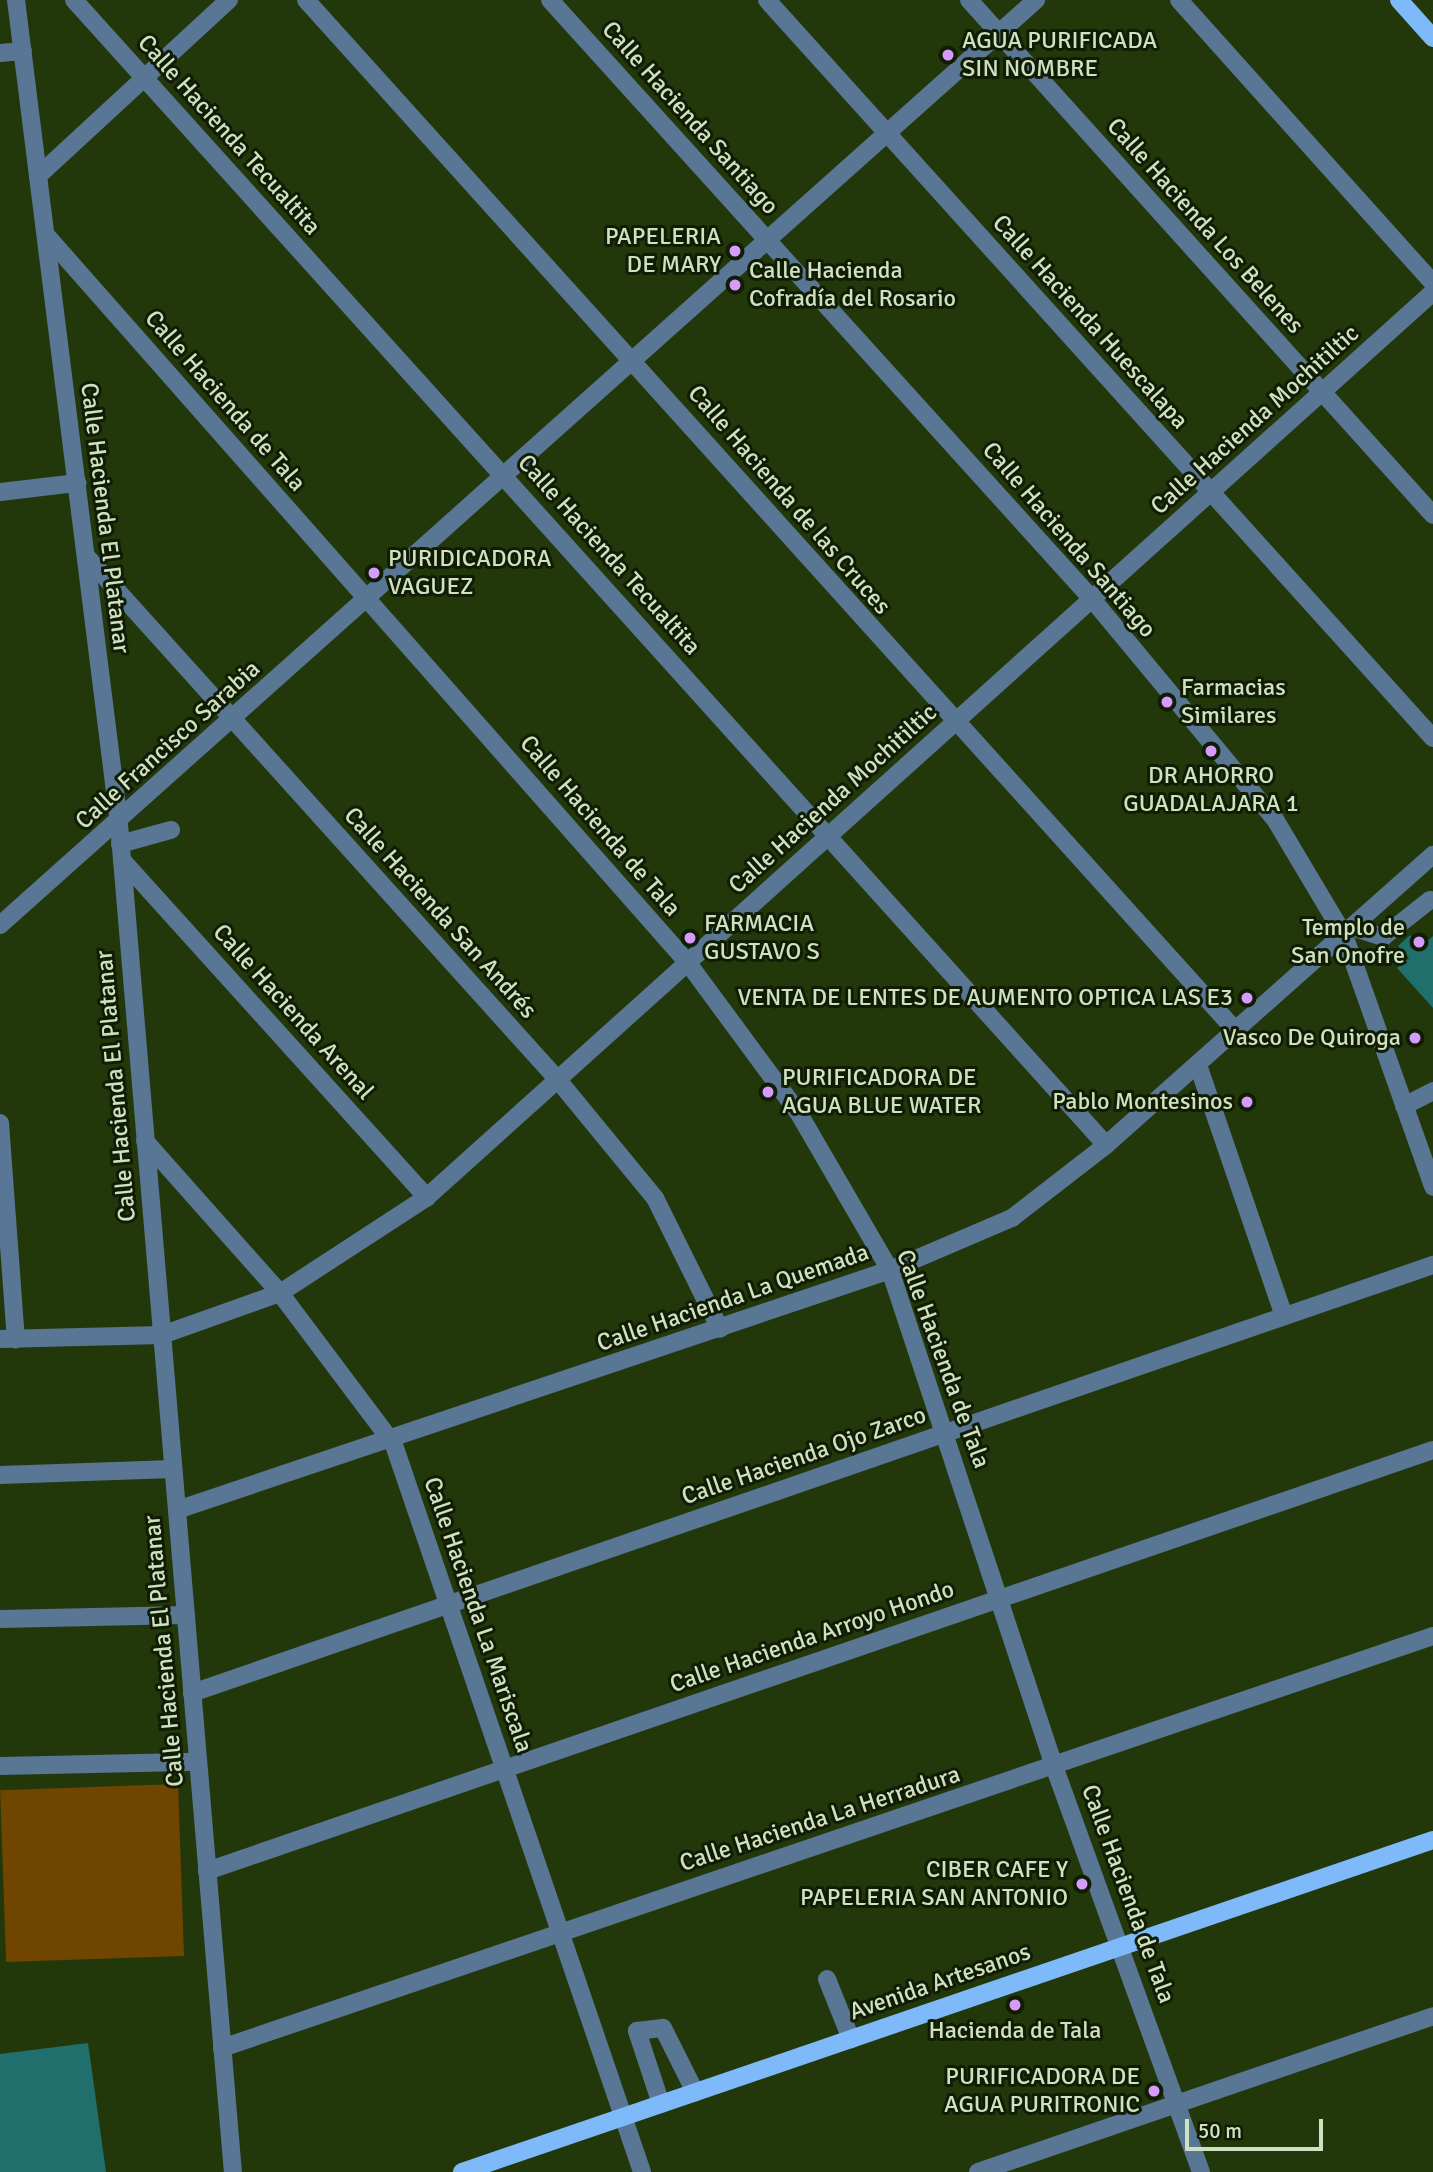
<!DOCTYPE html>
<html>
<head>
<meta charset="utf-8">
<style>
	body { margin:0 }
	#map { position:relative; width:1433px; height:2172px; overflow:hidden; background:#23380a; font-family:Signika,sans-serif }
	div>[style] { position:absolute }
	.green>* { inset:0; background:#6f4500; transform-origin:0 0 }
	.building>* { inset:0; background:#216f6c }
	.minor>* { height:18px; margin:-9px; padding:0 9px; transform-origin:9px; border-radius:9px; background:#597695 }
	.major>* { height:18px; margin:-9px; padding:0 9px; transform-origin:9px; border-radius:9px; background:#7ebafa }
	.dots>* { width:19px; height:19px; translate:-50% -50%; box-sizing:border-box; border:4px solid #111c05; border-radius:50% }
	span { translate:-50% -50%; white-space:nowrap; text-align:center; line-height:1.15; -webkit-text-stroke:6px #111c05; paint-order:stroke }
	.poi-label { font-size:24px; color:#d0e1c2 }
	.left { translate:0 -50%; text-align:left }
	.right { translate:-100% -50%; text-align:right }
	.street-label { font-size:24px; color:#d0e1c2 }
	.scale { position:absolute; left:1185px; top:2119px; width:138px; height:32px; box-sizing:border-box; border:4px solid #d0e1c2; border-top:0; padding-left:9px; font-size:21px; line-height:24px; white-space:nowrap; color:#d0e1c2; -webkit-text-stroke:5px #111c05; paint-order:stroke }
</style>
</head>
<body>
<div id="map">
	<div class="green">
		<i style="left:178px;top:1784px;width:172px;height:178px;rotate:88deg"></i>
	</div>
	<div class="building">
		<i style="clip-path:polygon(1410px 935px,1421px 947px,1433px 936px,1433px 1008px,1397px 968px,1409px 958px,1398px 946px)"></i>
		<i style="clip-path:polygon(88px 2043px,106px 2172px,0 2172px,0 2054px)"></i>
	</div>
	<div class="minor">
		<i style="left:16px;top:0;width:830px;rotate:82.87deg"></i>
		<i style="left:119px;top:824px;width:1353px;rotate:85.17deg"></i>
		<i style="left:74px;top:0;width:1541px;rotate:47.97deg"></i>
		<i style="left:306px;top:0;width:1390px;rotate:47.95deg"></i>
		<i style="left:550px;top:0;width:808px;rotate:47.86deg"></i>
		<i style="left:1092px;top:599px;width:288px;rotate:50.3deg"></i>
		<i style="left:1276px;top:821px;width:133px;rotate:59.2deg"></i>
		<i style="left:1344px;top:935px;width:267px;rotate:70.5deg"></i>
		<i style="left:767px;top:0;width:994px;rotate:47.94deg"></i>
		<i style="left:969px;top:0;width:693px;rotate:47.98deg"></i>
		<i style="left:1179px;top:0;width:380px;rotate:48.1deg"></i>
		<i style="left:0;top:53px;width:23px;rotate:-5deg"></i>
		<i style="left:38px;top:176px;width:260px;rotate:-42.7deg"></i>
		<i style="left:46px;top:235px;width:971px;rotate:48.59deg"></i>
		<i style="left:688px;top:963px;width:185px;rotate:53.6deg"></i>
		<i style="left:798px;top:1112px;width:183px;rotate:59.8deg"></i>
		<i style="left:890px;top:1270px;width:522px;rotate:71.7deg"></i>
		<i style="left:1054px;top:1766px;width:432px;rotate:70.1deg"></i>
		<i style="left:0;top:492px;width:78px;rotate:-6.7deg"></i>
		<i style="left:86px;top:556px;width:705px;rotate:47.99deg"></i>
		<i style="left:558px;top:1080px;width:153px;rotate:50.6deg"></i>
		<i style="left:655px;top:1198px;width:146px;rotate:63.6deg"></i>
		<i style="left:120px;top:844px;width:53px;rotate:-15.4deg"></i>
		<i style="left:122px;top:860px;width:455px;rotate:47.9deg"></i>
		<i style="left:0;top:925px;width:1389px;rotate:-41.76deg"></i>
		<i style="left:1352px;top:927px;width:33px;rotate:18deg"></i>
		<i style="left:1383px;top:937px;width:60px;rotate:-38.2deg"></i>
		<i style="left:1198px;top:1065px;width:265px;rotate:71.1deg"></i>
		<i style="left:1404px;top:1106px;width:33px;rotate:-27deg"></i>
		<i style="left:0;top:1123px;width:217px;rotate:85.8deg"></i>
		<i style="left:145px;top:1141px;width:203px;rotate:48.4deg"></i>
		<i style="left:280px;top:1293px;width:190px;rotate:53.1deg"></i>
		<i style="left:394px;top:1445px;width:768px;rotate:71.16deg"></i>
		<i style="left:0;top:1339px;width:162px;rotate:-1.4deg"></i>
		<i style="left:162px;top:1335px;width:125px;rotate:-19.6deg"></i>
		<i style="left:280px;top:1293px;width:176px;rotate:-33.1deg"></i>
		<i style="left:427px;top:1197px;width:1353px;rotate:-41.97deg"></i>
		<i style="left:0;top:1475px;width:173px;rotate:-2deg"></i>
		<i style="left:177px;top:1510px;width:752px;rotate:-18.6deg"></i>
		<i style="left:890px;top:1270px;width:133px;rotate:-23.1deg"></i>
		<i style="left:1012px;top:1218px;width:119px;rotate:-37.8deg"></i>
		<i style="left:1106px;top:1145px;width:437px;rotate:-41.6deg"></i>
		<i style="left:0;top:1619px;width:186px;rotate:-1.2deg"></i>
		<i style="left:192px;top:1693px;width:1313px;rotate:-19.03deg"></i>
		<i style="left:0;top:1766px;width:198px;rotate:-1.2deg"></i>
		<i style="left:207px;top:1871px;width:1296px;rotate:-18.95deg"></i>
		<i style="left:827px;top:1979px;width:65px;rotate:68.2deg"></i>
		<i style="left:222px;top:2048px;width:1279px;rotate:-18.79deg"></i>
		<i style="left:661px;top:2104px;width:77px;rotate:-108.2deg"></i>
		<i style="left:637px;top:2031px;width:26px;rotate:-7deg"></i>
		<i style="left:663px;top:2028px;width:72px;rotate:63.4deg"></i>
		<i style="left:978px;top:2172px;width:481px;rotate:-18.9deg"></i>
	</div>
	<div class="major">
		<i style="left:1399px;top:0;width:51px;rotate:48.2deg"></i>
		<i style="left:462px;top:2172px;width:1026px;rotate:-18.88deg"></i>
	</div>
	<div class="dots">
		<i style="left:948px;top:55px;background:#d59cfb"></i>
		<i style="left:735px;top:251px;background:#d59cfb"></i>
		<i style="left:735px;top:285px;background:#d59cfb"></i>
		<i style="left:374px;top:573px;background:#d59cfb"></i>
		<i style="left:1167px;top:702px;background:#d59cfb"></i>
		<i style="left:1211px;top:751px;background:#d59cfb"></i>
		<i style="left:690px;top:938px;background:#d59cfb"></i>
		<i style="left:1419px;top:942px;background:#d59cfb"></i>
		<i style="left:1247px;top:998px;background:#d59cfb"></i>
		<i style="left:1415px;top:1038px;background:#d59cfb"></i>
		<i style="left:768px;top:1092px;background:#d59cfb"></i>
		<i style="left:1247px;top:1102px;background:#d59cfb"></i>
		<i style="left:1082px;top:1884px;background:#d59cfb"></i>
		<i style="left:1015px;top:2005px;background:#d59cfb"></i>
		<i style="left:1154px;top:2091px;background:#d59cfb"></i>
	</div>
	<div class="poi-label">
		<span class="left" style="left:962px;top:55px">AGUA PURIFICADA<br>SIN NOMBRE</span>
		<span class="right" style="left:721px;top:251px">PAPELERIA<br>DE MARY</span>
		<span class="left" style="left:749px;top:285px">Calle Hacienda<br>Cofradía del Rosario</span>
		<span class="left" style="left:388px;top:573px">PURIDICADORA<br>VAGUEZ</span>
		<span class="left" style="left:1181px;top:702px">Farmacias<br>Similares</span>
		<span style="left:1211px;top:790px">DR AHORRO<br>GUADALAJARA 1</span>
		<span class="left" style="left:704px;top:938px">FARMACIA<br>GUSTAVO S</span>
		<span class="right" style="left:1405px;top:942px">Templo de<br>San Onofre</span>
		<span class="right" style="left:1233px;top:998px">VENTA DE LENTES DE AUMENTO OPTICA LAS E3</span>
		<span class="right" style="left:1401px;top:1038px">Vasco De Quiroga</span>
		<span class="left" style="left:782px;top:1092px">PURIFICADORA DE<br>AGUA BLUE WATER</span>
		<span class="right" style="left:1233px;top:1102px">Pablo Montesinos</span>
		<span class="right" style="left:1068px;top:1884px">CIBER CAFE Y<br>PAPELERIA SAN ANTONIO</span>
		<span style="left:1015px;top:2031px">Hacienda de Tala</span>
		<span class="right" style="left:1140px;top:2091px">PURIFICADORA DE<br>AGUA PURITRONIC</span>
	</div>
	<div class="street-label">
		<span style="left:690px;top:118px;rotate:48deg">Calle Hacienda Santiago</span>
		<span style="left:229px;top:135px;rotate:48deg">Calle Hacienda Tecualtita</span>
		<span style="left:1205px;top:226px;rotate:48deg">Calle Hacienda Los Belenes</span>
		<span style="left:1090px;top:322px;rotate:48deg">Calle Hacienda Huescalapa</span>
		<span style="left:225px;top:401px;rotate:49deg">Calle Hacienda de Tala</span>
		<span style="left:1255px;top:420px;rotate:-42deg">Calle Hacienda Mochitiltic</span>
		<span style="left:789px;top:500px;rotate:49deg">Calle Hacienda de las Cruces</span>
		<span style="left:105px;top:518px;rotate:83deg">Calle Hacienda El Platanar</span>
		<span style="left:1069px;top:540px;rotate:49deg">Calle Hacienda Santiago</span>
		<span style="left:609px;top:555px;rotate:48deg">Calle Hacienda Tecualtita</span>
		<span style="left:168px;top:745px;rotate:-42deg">Calle Francisco Sarabia</span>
		<span style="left:833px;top:799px;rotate:-42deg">Calle Hacienda Mochitiltic</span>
		<span style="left:600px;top:826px;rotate:49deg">Calle Hacienda de Tala</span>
		<span style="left:440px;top:913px;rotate:48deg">Calle Hacienda San Andrés</span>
		<span style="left:293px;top:1012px;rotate:48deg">Calle Hacienda Arenal</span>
		<span style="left:116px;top:1086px;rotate:-95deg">Calle Hacienda El Platanar</span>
		<span style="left:733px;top:1298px;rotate:-19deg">Calle Hacienda La Quemada</span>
		<span style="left:943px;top:1359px;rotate:70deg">Calle Hacienda de Tala</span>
		<span style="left:804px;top:1456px;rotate:-19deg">Calle Hacienda Ojo Zarco</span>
		<span style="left:478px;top:1615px;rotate:71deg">Calle Hacienda La Mariscala</span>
		<span style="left:812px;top:1637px;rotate:-19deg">Calle Hacienda Arroyo Hondo</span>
		<span style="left:164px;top:1651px;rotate:-95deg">Calle Hacienda El Platanar</span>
		<span style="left:820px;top:1819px;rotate:-18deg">Calle Hacienda La Herradura</span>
		<span style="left:1128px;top:1894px;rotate:70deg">Calle Hacienda de Tala</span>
		<span style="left:940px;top:1982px;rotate:-19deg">Avenida Artesanos</span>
	</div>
	<div class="scale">50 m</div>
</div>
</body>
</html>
